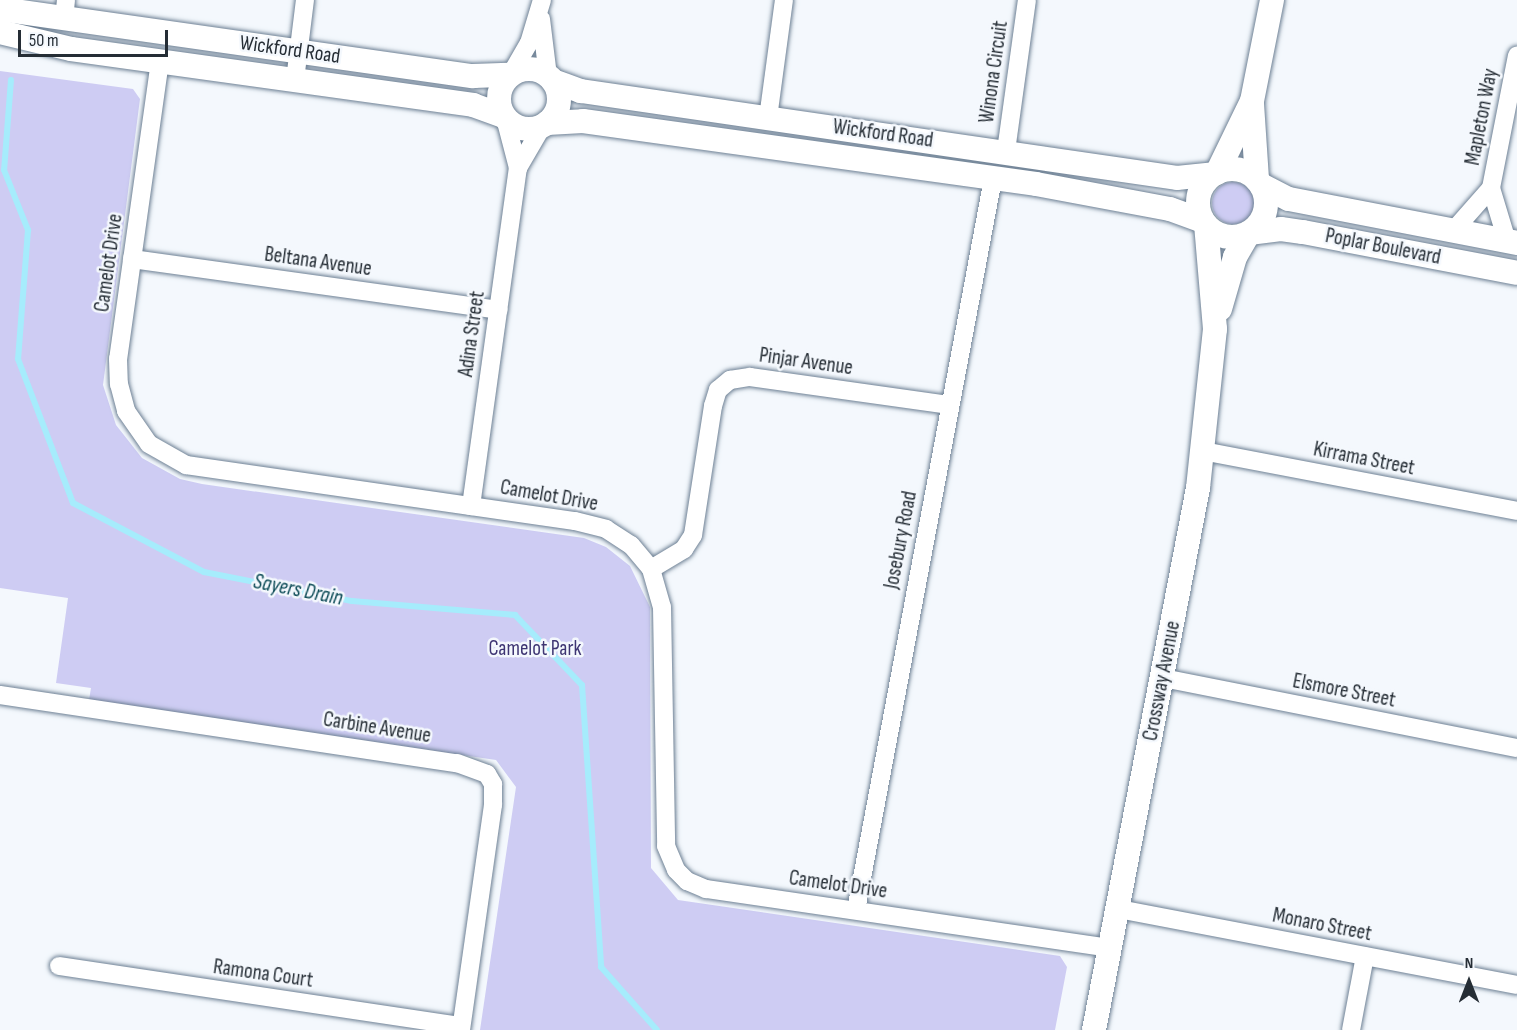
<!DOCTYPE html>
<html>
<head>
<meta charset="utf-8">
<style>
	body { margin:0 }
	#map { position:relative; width:1517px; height:1030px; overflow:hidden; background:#f4f8fd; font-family:"Sofia Sans Condensed",sans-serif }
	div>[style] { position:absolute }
	.green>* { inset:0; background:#ceccf3 }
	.round { border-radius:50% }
	.stream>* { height:6px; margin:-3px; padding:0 3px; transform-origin:3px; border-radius:3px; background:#a6ecfc }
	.roads { filter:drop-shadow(0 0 2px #6d8094) drop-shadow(0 0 2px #6d8094) }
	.minor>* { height:18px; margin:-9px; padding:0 9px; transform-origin:9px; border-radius:9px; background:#fff }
	.tertiary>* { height:24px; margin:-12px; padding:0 12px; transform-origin:12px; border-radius:12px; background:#fff }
	.tertiary>.ring { margin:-12px; padding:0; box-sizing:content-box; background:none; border:24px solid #fff; border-radius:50% }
	span { translate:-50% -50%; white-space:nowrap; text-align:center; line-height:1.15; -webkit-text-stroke:5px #f4f8fd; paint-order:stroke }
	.street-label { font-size:21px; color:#252d35 }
	.park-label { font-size:21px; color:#3e3573 }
	.water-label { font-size:22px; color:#0b4a56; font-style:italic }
	.north { position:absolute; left:1439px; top:952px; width:60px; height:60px; -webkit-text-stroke:4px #f4f8fd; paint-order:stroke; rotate:0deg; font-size:16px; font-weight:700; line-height:24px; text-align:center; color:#252d35 }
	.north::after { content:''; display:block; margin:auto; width:21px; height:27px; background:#252d35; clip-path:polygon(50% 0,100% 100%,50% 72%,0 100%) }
	.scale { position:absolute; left:18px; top:30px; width:150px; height:27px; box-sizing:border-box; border:3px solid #252d35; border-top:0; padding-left:8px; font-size:18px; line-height:21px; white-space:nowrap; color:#252d35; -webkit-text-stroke:4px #f4f8fd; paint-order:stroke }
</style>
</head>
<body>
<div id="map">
	<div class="green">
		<i style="clip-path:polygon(0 71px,133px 89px,140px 99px,103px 385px,116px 425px,142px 458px,180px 479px,202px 484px,584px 538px,606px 547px,630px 566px,650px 607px,651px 868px,678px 900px,1060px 956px,1067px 967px,1055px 1030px,480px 1030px,516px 787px,496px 760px,89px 700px,91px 688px,56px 683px,68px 598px,0 588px)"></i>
		<i class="round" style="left:1212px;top:182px;width:42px;height:42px"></i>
	</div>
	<div class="stream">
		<i style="left:11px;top:80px;width:90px;rotate:94.4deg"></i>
		<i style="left:4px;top:170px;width:65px;rotate:68.2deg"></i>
		<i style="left:28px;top:230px;width:129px;rotate:94.4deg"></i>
		<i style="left:18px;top:359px;width:154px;rotate:69.1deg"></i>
		<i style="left:73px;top:503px;width:148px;rotate:27.8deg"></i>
		<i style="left:204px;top:572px;width:151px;rotate:11.1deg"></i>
		<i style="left:352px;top:601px;width:164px;rotate:4.9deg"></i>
		<i style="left:515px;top:615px;width:97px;rotate:46.3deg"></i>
		<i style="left:582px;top:685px;width:283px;rotate:86.1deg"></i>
		<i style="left:601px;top:967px;width:84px;rotate:48.4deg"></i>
	</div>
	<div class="roads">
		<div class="minor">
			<i style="left:64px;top:19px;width:19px;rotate:-84deg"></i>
			<i style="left:541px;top:19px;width:57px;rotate:83deg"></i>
			<i style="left:160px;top:61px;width:301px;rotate:98deg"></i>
			<i style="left:118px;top:359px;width:25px;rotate:88deg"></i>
			<i style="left:119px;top:384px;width:28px;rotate:75deg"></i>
			<i style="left:126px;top:411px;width:40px;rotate:55.1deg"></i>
			<i style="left:149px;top:444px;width:43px;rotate:29.6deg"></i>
			<i style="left:186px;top:465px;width:393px;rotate:8.2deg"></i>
			<i style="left:575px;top:521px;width:32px;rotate:14deg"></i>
			<i style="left:606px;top:529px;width:30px;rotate:33deg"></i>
			<i style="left:631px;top:545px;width:31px;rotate:50deg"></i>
			<i style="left:651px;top:569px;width:40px;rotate:74deg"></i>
			<i style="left:662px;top:607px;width:239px;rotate:89deg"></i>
			<i style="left:666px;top:846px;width:26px;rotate:67deg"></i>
			<i style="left:676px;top:870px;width:16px;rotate:45deg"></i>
			<i style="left:687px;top:881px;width:21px;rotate:23deg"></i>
			<i style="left:706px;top:889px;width:409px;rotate:8.3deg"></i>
			<i style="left:511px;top:74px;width:36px;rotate:-60deg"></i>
			<i style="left:529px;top:43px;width:45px;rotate:-73.2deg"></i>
			<i style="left:295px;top:80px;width:81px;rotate:-82.9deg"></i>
			<i style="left:505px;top:118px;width:52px;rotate:75.4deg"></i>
			<i style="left:768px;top:118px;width:119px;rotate:-82.3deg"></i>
			<i style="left:1006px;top:151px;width:152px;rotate:-82.1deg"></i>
			<i style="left:1454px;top:230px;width:56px;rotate:-48.6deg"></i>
			<i style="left:1507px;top:241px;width:55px;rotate:-106.8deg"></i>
			<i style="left:1491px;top:188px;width:135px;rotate:-78.9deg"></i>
			<i style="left:132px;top:259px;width:370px;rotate:7.9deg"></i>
			<i style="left:1203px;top:451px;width:320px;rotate:10.8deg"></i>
			<i style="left:471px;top:506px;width:341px;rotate:-82.1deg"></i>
			<i style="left:518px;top:168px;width:50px;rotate:-59.8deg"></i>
			<i style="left:651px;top:569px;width:39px;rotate:-31deg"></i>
			<i style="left:684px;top:549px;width:17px;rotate:-57deg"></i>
			<i style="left:693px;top:535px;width:131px;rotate:-81.2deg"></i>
			<i style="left:713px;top:406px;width:17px;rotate:-73deg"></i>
			<i style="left:718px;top:390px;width:16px;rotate:-40deg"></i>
			<i style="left:730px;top:380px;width:20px;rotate:-9deg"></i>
			<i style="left:750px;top:377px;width:202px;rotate:8deg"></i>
			<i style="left:1163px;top:678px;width:361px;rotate:11.2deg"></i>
			<i style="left:0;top:695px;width:462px;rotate:8.5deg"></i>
			<i style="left:457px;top:763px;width:32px;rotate:20deg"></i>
			<i style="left:487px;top:774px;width:12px;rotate:59deg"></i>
			<i style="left:493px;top:784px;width:21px;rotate:90deg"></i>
			<i style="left:493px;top:805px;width:227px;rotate:98.1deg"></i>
			<i style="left:1119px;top:909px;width:405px;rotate:10.8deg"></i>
			<i style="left:856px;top:910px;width:744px;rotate:-79.39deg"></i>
			<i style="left:59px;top:966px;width:406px;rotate:8.5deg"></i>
			<i style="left:1351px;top:1030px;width:75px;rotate:-79.3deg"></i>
		</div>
		<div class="tertiary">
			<i style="left:0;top:9px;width:478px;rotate:8.1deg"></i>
			<i style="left:473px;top:76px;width:36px;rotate:-2deg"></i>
			<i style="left:0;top:32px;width:73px;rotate:13.5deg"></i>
			<i style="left:71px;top:49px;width:406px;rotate:7.9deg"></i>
			<i style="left:473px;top:105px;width:33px;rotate:20deg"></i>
			<i class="ring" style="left:499px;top:69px;width:36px;height:36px"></i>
			<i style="left:553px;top:81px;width:30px;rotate:20deg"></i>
			<i style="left:581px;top:91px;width:602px;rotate:8.3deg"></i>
			<i style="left:1177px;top:178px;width:37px;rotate:-6deg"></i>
			<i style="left:1252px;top:104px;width:76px;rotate:86.2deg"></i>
			<i style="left:547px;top:123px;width:36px;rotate:-3deg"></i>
			<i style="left:583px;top:121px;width:457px;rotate:7.9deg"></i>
			<i style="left:1036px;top:184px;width:136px;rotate:10.6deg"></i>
			<i style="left:1170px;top:209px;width:35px;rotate:20deg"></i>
			<i class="ring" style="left:1198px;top:169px;width:44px;height:44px"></i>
			<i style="left:1217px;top:173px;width:80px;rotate:-64.1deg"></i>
			<i style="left:1252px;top:101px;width:103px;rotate:-78.8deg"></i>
			<i style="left:1261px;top:185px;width:31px;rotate:27deg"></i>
			<i style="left:1289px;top:199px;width:232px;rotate:10.9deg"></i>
			<i style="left:1249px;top:233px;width:32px;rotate:-7deg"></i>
			<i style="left:1281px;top:229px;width:22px;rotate:8deg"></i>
			<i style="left:1303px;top:232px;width:218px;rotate:10.8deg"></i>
			<i style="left:1220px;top:309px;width:54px;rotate:-73.9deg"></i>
			<i style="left:1235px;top:257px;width:28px;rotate:-60deg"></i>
			<i style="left:1094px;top:1030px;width:552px;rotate:-79.14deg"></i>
			<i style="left:1198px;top:488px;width:160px;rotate:-83.9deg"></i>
			<i style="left:1215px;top:329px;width:104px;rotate:-94.9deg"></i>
		</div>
	</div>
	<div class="street-label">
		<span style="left:290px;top:50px;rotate:8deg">Wickford Road</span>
		<span style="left:994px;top:72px;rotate:-82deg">Winona Circuit</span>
		<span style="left:1482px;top:117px;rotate:-79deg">Mapleton Way</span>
		<span style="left:883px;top:134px;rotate:8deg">Wickford Road</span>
		<span style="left:1383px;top:247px;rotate:11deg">Poplar Boulevard</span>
		<span style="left:318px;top:262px;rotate:8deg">Beltana Avenue</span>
		<span style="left:109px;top:263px;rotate:-82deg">Camelot Drive</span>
		<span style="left:472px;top:334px;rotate:-82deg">Adina Street</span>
		<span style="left:806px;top:362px;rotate:8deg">Pinjar Avenue</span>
		<span style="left:1364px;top:459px;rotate:11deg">Kirrama Street</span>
		<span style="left:549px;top:496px;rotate:10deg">Camelot Drive</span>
		<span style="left:901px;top:540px;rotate:-79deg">Josebury Road</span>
		<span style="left:1162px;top:681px;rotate:-79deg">Crossway Avenue</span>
		<span style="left:1344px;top:691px;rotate:11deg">Elsmore Street</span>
		<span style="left:377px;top:728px;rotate:9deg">Carbine Avenue</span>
		<span style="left:838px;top:885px;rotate:8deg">Camelot Drive</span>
		<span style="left:1322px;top:925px;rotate:11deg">Monaro Street</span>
		<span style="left:263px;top:974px;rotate:8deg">Ramona Court</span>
	</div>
	<div class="park-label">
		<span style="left:535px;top:649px">Camelot Park</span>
	</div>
	<div class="water-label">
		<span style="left:298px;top:590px;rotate:11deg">Sayers Drain</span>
	</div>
	<div class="north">N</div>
	<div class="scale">50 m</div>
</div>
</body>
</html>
